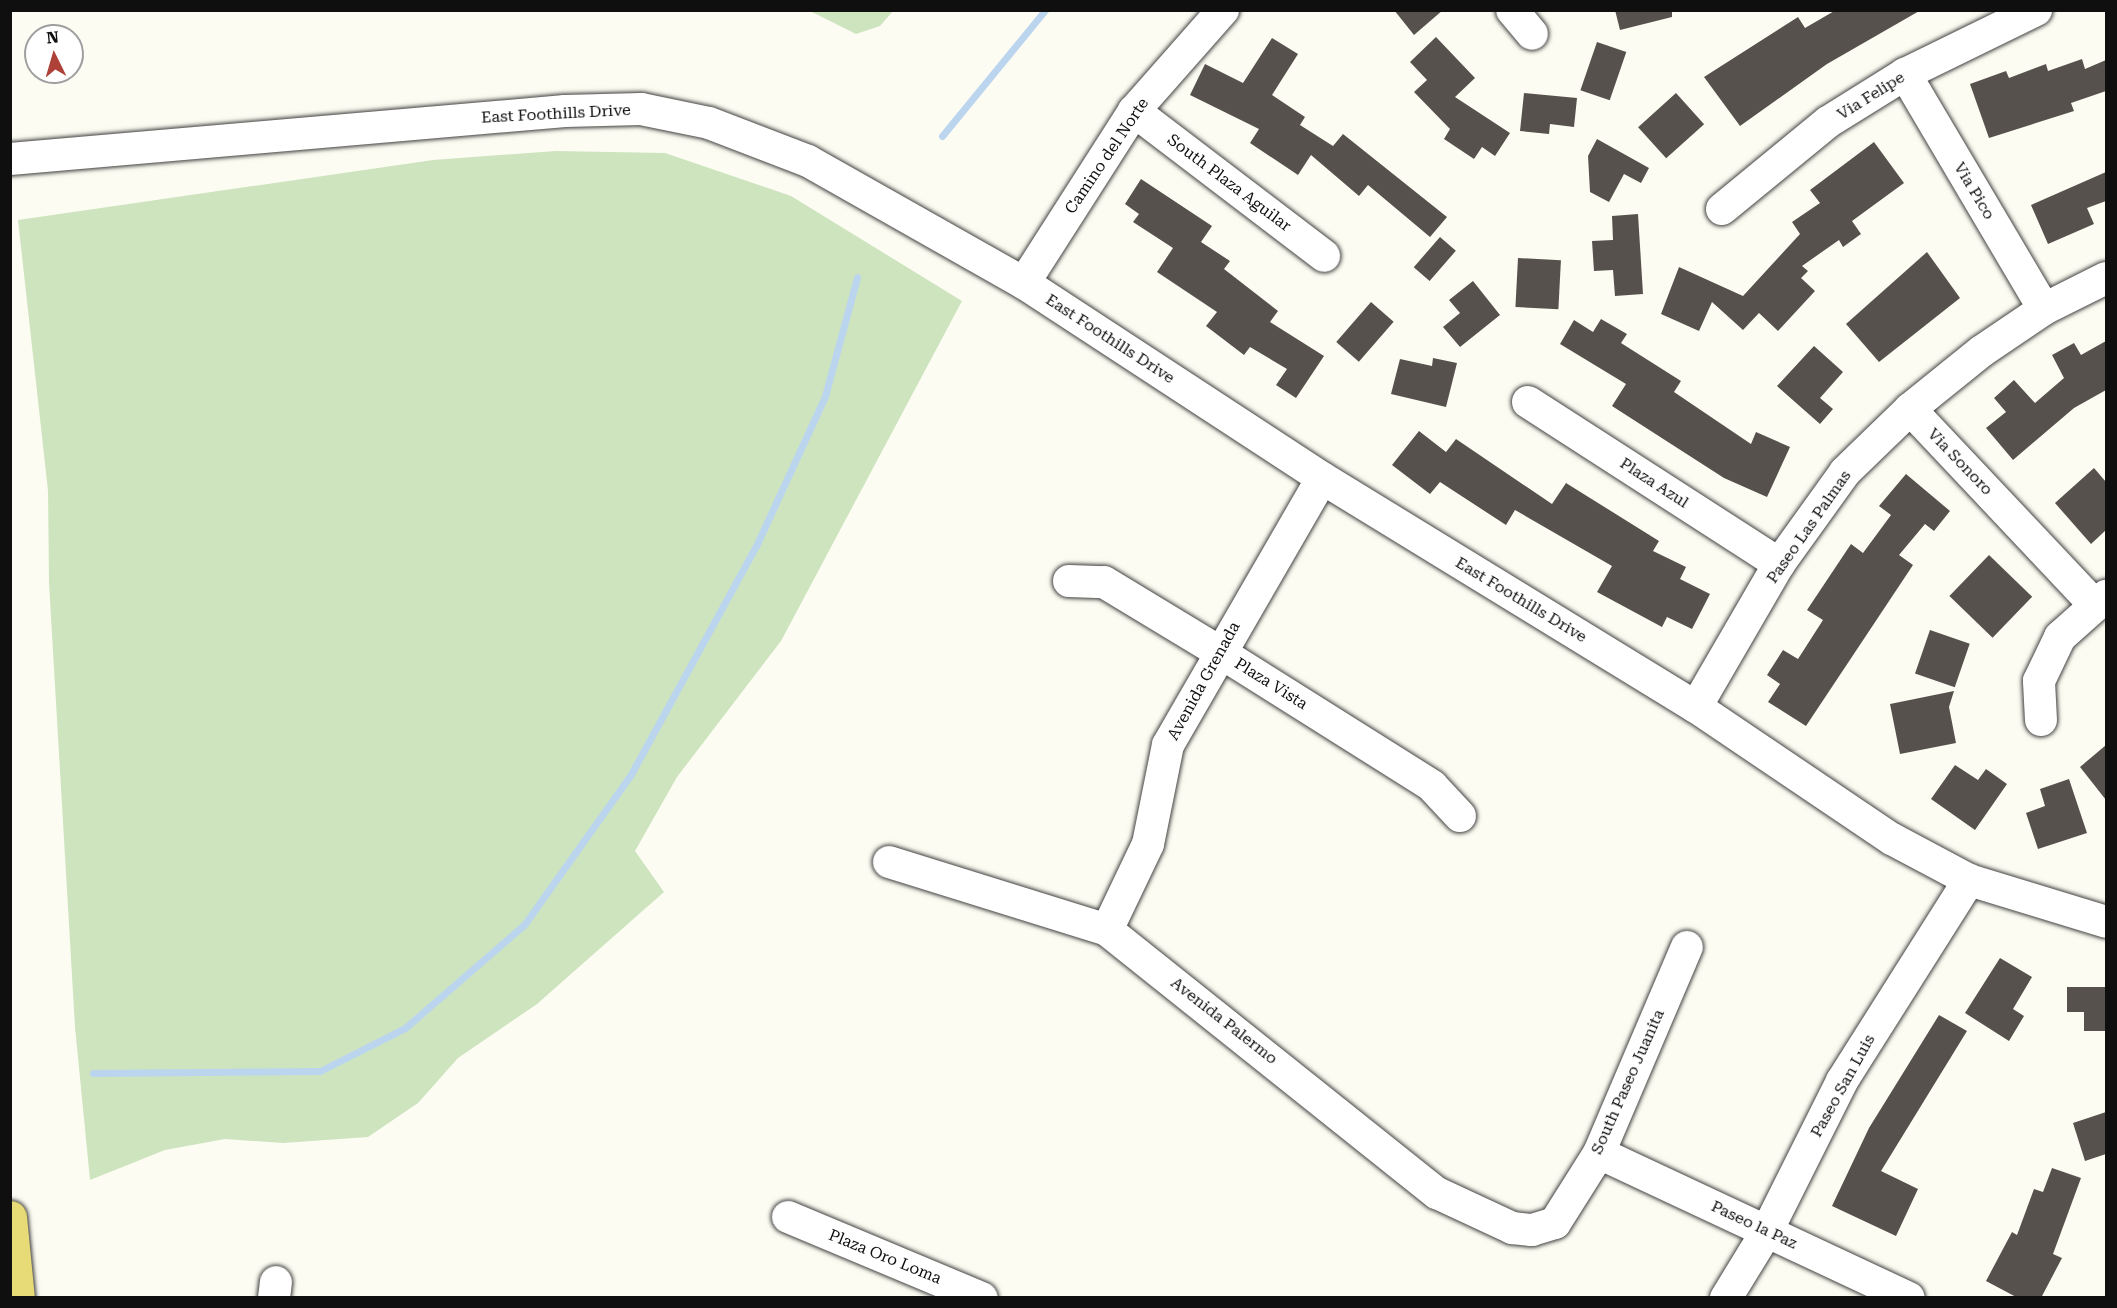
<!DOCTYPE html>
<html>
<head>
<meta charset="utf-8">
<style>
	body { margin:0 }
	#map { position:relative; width:2117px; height:1308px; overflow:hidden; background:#fdfcf2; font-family:"Roboto Serif",serif }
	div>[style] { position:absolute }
	.green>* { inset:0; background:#cde4bf }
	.stream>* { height:7px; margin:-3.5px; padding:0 3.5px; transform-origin:3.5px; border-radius:3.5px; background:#bcd5ef }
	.building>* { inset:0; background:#56514c; transform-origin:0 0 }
	.roads { filter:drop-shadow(0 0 2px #424242) drop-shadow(0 0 2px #424242) }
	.minor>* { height:32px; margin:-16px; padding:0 16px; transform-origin:16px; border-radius:16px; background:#fff }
	.major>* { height:33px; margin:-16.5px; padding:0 16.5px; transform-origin:16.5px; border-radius:16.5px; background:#e7db78 }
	span { translate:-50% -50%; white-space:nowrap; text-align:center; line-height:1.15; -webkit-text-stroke:6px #fff; paint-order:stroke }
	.street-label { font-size:16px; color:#0f0f0f }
	.frame { position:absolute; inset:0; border:12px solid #0f0f0f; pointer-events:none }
	.north { position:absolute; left:24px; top:24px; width:60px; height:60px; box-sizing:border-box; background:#fff; border:2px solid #9f9f9f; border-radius:50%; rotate:355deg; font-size:16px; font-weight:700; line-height:24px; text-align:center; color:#0f0f0f }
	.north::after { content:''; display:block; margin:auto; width:21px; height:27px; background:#ae4138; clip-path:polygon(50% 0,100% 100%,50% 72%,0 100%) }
</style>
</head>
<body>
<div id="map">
	<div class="green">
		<i style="clip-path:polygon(810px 11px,893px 11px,880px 26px,856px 34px)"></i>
		<i style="clip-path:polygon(556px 151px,665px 153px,791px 196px,962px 301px,781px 641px,677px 777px,635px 851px,664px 892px,537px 1004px,458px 1058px,418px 1103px,368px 1137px,283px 1143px,225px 1139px,165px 1150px,90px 1180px,75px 1027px,49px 583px,48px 491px,18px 220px,433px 160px)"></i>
	</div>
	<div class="stream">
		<i style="left:942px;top:136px;width:163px;rotate:-50.7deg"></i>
		<i style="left:93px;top:1073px;width:227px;rotate:-0.5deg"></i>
		<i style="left:320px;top:1071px;width:95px;rotate:-26.8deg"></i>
		<i style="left:405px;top:1028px;width:157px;rotate:-40.9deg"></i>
		<i style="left:524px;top:925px;width:183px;rotate:-54.6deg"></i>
		<i style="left:630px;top:776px;width:264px;rotate:-61.3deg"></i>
		<i style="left:757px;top:544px;width:163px;rotate:-65.3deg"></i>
		<i style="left:825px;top:396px;width:123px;rotate:-74.9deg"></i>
	</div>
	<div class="building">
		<i style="clip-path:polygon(1394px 10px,1443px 10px,1414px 35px)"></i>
		<i style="clip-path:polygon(1615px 10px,1672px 10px,1672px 17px,1620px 30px)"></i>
		<i style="clip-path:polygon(1836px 10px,1921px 10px,1827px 64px,1740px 126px,1704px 77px,1798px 17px,1805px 28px)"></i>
		<i style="clip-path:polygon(1436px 37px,1475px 78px,1455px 97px,1510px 133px,1495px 156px,1482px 147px,1474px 159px,1444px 139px,1450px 129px,1414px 92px,1427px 80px,1410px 62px)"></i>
		<i style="clip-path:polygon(1272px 38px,1298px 54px,1272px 95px,1305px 117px,1300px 125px,1333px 146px,1343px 134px,1447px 217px,1430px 237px,1368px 185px,1359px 196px,1311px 155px,1298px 175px,1250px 143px,1259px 129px,1190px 95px,1205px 64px,1243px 83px)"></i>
		<i style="left:1597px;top:42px;width:31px;height:51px;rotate:19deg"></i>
		<i style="clip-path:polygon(2082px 59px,2085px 69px,2106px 60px,2106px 91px,2071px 103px,2074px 111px,1989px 138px,1970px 84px,2006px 71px,2009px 78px,2046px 64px,2048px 71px)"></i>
		<i style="clip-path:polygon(1524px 93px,1577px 98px,1574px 127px,1550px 124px,1549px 134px,1520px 131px)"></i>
		<i style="left:1676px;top:93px;width:42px;height:51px;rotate:48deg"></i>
		<i style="clip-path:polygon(1597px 139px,1649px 168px,1641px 183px,1624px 174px,1609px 202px,1590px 192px,1588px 156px)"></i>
		<i style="clip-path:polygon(1874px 142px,1904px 183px,1852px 221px,1861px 234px,1843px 247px,1839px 240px,1802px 266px,1808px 271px,1801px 278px,1815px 291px,1778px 331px,1759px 313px,1743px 330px,1712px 302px,1699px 331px,1661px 314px,1679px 267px,1743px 296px,1800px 234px,1792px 222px,1820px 203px,1810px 190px)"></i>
		<i style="clip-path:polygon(2106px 172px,2106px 201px,2087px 208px,2094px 224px,2048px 244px,2031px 205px)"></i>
		<i style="clip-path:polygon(1141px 179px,1212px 226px,1201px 242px,1230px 261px,1224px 269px,1278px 311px,1270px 322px,1324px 356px,1296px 398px,1276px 385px,1287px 369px,1250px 347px,1244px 355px,1206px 326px,1217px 312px,1157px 272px,1173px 248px,1133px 222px,1139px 214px,1125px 204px)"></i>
		<i style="clip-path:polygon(1638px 214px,1643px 294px,1615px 296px,1613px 270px,1594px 271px,1592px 241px,1613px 240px,1612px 216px)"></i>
		<i style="left:1440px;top:237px;width:21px;height:40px;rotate:41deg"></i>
		<i style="clip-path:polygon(1927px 252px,1960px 298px,1879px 362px,1846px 324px)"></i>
		<i style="left:1518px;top:258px;width:43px;height:49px;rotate:3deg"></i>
		<i style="clip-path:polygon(1473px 281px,1500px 315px,1460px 347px,1443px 327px,1460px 313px,1449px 300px)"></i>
		<i style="left:1371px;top:302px;width:30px;height:53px;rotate:41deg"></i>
		<i style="clip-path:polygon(1601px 319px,1627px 334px,1621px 343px,1681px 381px,1674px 392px,1751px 444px,1756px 432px,1790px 447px,1767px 497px,1724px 478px,1612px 406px,1626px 384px,1560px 344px,1574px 320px,1593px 332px)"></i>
		<i style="clip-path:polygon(2106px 341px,2106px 390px,2074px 408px,2013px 460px,1986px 428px,2006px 412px,1994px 398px,2014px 380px,2035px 403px,2064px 378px,2052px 355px,2074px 343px,2081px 355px)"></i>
		<i style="clip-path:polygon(1814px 346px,1843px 372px,1820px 398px,1833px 409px,1820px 424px,1777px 386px)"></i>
		<i style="clip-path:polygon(1433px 358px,1457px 363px,1446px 407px,1391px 394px,1400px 359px,1432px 366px)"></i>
		<i style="clip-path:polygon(1419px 431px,1446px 452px,1456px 439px,1552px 504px,1566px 483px,1659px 541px,1653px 551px,1686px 567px,1680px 579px,1710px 594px,1692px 629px,1667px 617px,1662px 627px,1597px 592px,1612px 566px,1515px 510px,1506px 525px,1440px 482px,1430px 494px,1392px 465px)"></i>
		<i style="clip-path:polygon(2094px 468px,2106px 482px,2106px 530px,2091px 544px,2055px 503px)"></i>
		<i style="clip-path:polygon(1906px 474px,1950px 511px,1934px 531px,1925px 524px,1899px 555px,1913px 565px,1806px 726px,1768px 702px,1780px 684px,1767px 675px,1783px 650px,1798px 659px,1823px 620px,1807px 610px,1851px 544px,1863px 553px,1891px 515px,1879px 506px)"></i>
		<i style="left:1989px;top:555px;width:60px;height:57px;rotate:44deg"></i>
		<i style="left:1930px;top:630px;width:42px;height:46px;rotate:19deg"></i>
		<i style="clip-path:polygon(1954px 691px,1949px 707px,1956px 743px,1900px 754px,1890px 704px)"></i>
		<i style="clip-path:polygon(2106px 745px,2106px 800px,2080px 767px)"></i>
		<i style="clip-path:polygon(1955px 765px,1978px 780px,1986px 769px,2007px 784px,1975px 830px,1931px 799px)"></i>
		<i style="clip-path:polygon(2069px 779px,2087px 833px,2038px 849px,2026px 813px,2045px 806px,2040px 789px)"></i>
		<i style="clip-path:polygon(2000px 958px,2032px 977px,2013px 1009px,2024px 1016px,2009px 1041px,1965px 1013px)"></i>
		<i style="clip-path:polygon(2067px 987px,2106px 987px,2106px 1031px,2084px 1031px,2084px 1012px,2067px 1012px)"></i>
		<i style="clip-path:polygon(1939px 1015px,1967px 1031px,1881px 1171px,1918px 1189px,1896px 1236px,1832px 1206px,1869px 1128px)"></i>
		<i style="clip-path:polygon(2106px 1112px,2106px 1154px,2085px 1161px,2073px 1123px)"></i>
		<i style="clip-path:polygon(2052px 1168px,2081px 1178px,2053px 1254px,2062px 1258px,2041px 1298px,2018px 1298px,1986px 1281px,2012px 1232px,2017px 1235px,2034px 1189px,2043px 1192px)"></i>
	</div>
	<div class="roads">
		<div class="minor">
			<i style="left:1512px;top:10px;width:31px;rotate:50deg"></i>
			<i style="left:1905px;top:74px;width:273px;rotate:59.4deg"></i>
			<i style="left:1134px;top:111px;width:239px;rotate:37.3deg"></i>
			<i style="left:10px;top:159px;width:557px;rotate:-4.94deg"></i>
			<i style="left:565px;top:111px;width:76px;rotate:-1.5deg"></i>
			<i style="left:641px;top:109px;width:69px;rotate:11.6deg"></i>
			<i style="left:709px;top:123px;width:106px;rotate:21deg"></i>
			<i style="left:808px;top:161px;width:248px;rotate:29.5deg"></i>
			<i style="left:1024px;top:283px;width:356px;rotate:33.2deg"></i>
			<i style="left:1322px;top:478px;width:439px;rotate:31.5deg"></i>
			<i style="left:1696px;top:707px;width:236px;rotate:34deg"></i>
			<i style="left:1892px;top:839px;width:87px;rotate:28deg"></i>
			<i style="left:1969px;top:880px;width:143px;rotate:17deg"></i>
			<i style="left:1722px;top:209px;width:137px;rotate:-39.4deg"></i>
			<i style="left:1828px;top:122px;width:91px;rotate:-31.9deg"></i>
			<i style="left:1905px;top:74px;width:146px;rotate:-26deg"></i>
			<i style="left:1024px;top:283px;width:204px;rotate:-57.4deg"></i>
			<i style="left:1134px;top:111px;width:135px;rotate:-48.6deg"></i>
			<i style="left:1528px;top:402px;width:299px;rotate:32.8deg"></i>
			<i style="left:1910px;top:409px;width:270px;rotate:46.7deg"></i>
			<i style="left:1069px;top:581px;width:35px;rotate:2deg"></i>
			<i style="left:1104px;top:582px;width:133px;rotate:31.2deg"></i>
			<i style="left:1218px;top:651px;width:253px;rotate:32.2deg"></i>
			<i style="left:1432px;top:786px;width:41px;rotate:47deg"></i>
			<i style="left:1696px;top:707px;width:165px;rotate:-59.9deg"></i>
			<i style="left:1779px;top:564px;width:113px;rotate:-54.3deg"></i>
			<i style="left:1845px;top:472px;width:91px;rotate:-44.1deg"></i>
			<i style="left:1910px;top:409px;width:92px;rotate:-38.9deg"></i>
			<i style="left:1982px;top:351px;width:75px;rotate:-34.1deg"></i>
			<i style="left:2044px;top:309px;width:69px;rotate:-26.6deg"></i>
			<i style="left:2041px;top:720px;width:39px;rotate:-93deg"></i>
			<i style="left:2039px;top:681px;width:49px;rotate:-64.5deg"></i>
			<i style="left:2060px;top:637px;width:62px;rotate:-41.7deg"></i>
			<i style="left:889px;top:862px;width:228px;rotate:17.3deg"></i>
			<i style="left:1107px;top:930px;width:422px;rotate:38.6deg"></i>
			<i style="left:1437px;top:1193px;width:83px;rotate:25deg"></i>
			<i style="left:1512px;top:1228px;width:20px;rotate:6deg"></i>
			<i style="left:1532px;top:1230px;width:24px;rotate:-17deg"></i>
			<i style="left:1555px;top:1223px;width:83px;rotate:-57.8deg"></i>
			<i style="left:1599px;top:1153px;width:224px;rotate:-66.9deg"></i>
			<i style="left:1107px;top:930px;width:95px;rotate:-64.5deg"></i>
			<i style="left:1148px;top:844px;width:101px;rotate:-78.6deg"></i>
			<i style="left:1168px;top:745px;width:308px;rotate:-60deg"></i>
			<i style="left:1599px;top:1153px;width:342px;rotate:25.1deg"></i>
			<i style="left:788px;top:1217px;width:210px;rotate:22.7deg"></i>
			<i style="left:274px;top:1298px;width:16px;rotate:-83deg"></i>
			<i style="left:1726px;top:1298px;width:79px;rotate:-58.5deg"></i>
			<i style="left:1767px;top:1231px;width:168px;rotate:-63.4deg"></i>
			<i style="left:1842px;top:1081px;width:238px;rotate:-57.7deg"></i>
		</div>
		<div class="major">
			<i style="left:10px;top:1217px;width:81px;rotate:84.4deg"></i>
		</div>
	</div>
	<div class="street-label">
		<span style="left:1871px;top:96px;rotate:-32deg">Via Felipe</span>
		<span style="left:556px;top:114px;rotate:-3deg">East Foothills Drive</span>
		<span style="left:1107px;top:156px;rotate:-56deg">Camino del Norte</span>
		<span style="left:1229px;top:183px;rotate:37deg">South Plaza Aguilar</span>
		<span style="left:1974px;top:191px;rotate:59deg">Via Pico</span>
		<span style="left:1110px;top:339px;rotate:33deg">East Foothills Drive</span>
		<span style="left:1960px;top:462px;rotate:46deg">Via Sonoro</span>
		<span style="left:1654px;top:483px;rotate:33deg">Plaza Azul</span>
		<span style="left:1809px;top:527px;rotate:-55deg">Paseo Las Palmas</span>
		<span style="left:1521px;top:600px;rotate:31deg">East Foothills Drive</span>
		<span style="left:1204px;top:681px;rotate:-61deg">Avenida Grenada</span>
		<span style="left:1271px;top:684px;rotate:32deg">Plaza Vista</span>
		<span style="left:1224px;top:1021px;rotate:38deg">Avenida Palermo</span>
		<span style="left:1628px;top:1082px;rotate:-66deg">South Paseo Juanita</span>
		<span style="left:1843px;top:1086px;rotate:-61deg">Paseo San Luis</span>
		<span style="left:1754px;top:1225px;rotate:25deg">Paseo la Paz</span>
		<span style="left:885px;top:1257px;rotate:22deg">Plaza Oro Loma</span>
	</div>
	<div class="frame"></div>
	<div class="north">N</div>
</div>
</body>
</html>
